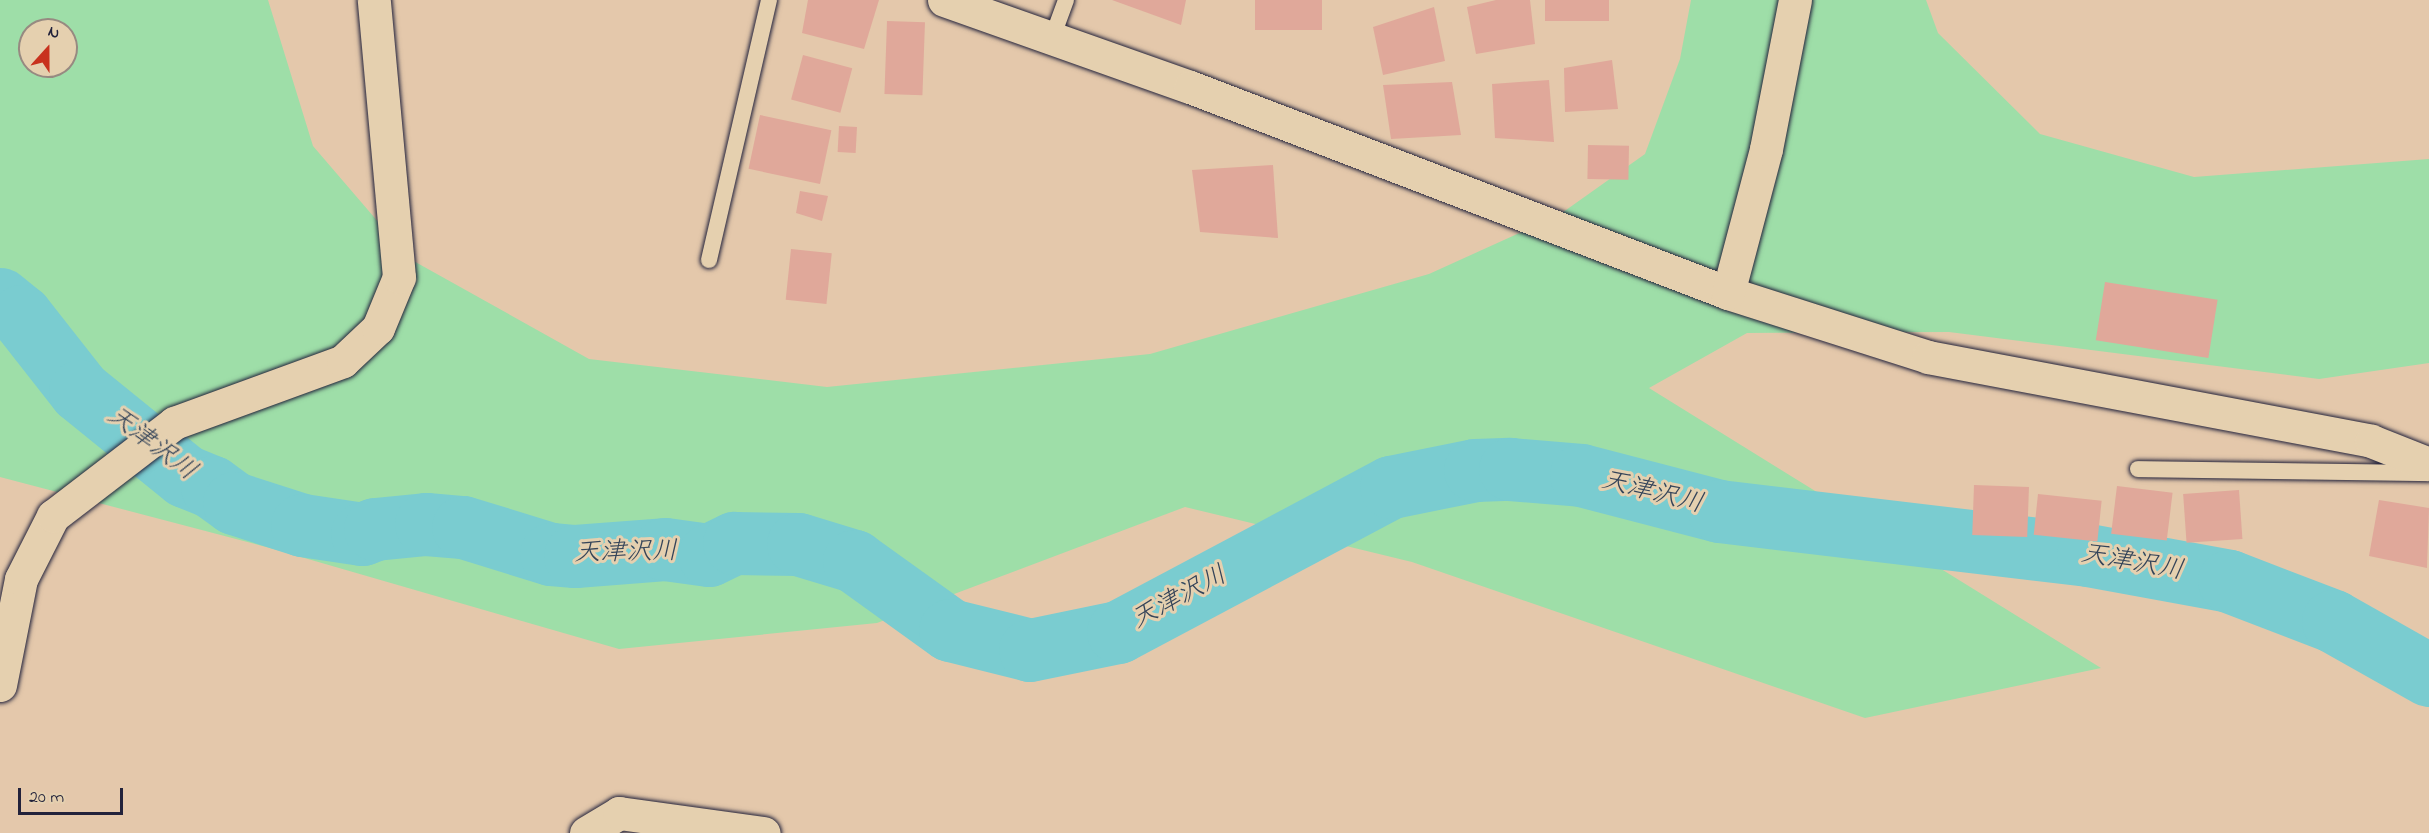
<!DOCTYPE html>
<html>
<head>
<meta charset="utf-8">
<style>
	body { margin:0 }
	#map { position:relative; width:2429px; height:833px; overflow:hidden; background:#e4c8ab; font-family:"Indie Flower","Klee One",sans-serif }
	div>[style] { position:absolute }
	.green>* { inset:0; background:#9edea8 }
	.river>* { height:63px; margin:-31.5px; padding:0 31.5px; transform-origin:31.5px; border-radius:31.5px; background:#7accd0 }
	.building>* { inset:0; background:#e0a89a; transform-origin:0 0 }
	.roads { filter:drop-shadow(0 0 2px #22223b) drop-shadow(0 0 2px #22223b) }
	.service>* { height:16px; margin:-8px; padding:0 8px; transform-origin:8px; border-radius:8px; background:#e5d0af }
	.minor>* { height:33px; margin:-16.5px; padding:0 16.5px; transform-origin:16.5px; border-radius:16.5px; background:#e5d0af }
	span { translate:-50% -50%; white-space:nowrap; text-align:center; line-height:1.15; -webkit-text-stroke:6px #e5d0af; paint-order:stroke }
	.water-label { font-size:26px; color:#344459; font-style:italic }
	.north { position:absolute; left:18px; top:18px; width:60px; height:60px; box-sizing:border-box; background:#e5d0af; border:2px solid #978a81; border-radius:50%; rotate:21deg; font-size:16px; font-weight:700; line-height:24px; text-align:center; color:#22223b }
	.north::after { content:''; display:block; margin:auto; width:21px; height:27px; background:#c8321e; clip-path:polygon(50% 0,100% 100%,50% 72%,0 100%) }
	.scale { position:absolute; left:18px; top:788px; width:105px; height:27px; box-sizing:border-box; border:3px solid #22223b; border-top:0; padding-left:8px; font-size:18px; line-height:21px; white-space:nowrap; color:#22223b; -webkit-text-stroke:4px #e5d0af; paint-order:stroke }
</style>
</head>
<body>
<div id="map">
	<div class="green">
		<i style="clip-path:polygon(evenodd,0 0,268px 0,313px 146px,410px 259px,589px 359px,827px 387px,1150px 354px,1429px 274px,1559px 215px,1645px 154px,1680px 59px,1691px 0,1926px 0,1938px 33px,2040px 134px,2194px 177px,2429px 159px,2429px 363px,2319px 379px,1949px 332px,1747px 333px,1649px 388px,2101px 668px,1865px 718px,1412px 562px,1185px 507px,877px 623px,619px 649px,270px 548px,0 477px,0 0,30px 30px,66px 30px,66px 66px,30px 66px,30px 30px)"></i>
	</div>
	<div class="river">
		<i style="left:0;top:299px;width:27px;rotate:39deg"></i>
		<i style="left:21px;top:316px;width:95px;rotate:51.8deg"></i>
		<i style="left:80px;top:391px;width:135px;rotate:39deg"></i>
		<i style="left:185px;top:476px;width:29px;rotate:22deg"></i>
		<i style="left:212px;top:487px;width:27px;rotate:36deg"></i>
		<i style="left:234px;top:503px;width:71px;rotate:17.9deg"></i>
		<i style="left:302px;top:525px;width:61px;rotate:8.5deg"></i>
		<i style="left:362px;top:534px;width:14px;rotate:-21deg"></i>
		<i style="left:375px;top:529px;width:51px;rotate:-5.6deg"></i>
		<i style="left:426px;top:524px;width:37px;rotate:5deg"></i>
		<i style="left:463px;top:527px;width:92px;rotate:17.1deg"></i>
		<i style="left:551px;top:554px;width:24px;rotate:5deg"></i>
		<i style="left:575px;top:556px;width:90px;rotate:-4.4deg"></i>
		<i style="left:665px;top:549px;width:44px;rotate:7.8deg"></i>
		<i style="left:709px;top:555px;width:28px;rotate:-26deg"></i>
		<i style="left:734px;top:543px;width:64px;rotate:0.9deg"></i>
		<i style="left:798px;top:544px;width:59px;rotate:16.9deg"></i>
		<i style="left:854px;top:561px;width:118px;rotate:35.7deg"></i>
		<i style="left:950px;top:630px;width:82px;rotate:14deg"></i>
		<i style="left:1030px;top:650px;width:90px;rotate:-11.6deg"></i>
		<i style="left:1118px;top:632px;width:309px;rotate:-28deg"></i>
		<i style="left:1391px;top:487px;width:86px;rotate:-11.4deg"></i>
		<i style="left:1475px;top:470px;width:35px;rotate:-2deg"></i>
		<i style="left:1510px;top:469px;width:71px;rotate:4.8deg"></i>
		<i style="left:1581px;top:475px;width:143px;rotate:14.6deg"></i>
		<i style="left:1719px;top:511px;width:372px;rotate:6.8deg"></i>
		<i style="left:2088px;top:555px;width:143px;rotate:10.4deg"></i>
		<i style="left:2229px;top:581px;width:111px;rotate:21deg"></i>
		<i style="left:2333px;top:621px;width:110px;rotate:29.4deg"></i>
	</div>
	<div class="building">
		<i style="clip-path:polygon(808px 0,879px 0,864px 49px,802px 33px)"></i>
		<i style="clip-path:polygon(1112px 0,1186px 0,1181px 25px)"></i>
		<i style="left:1255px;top:0;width:67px;height:30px"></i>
		<i style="clip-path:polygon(1496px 0,1530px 0,1535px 44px,1476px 54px,1467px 7px)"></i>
		<i style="left:1545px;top:0;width:64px;height:21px"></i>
		<i style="clip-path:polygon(1434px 7px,1445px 61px,1383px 75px,1373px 27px)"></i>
		<i style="left:887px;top:21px;width:38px;height:73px;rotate:2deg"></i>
		<i style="left:803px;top:55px;width:51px;height:46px;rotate:15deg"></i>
		<i style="clip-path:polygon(1612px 60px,1618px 109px,1565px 112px,1564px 68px)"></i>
		<i style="clip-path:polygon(1549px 80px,1554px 142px,1495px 138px,1492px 84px)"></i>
		<i style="clip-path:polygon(1452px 82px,1461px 135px,1391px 139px,1383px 85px)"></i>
		<i style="left:760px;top:115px;width:73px;height:55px;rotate:12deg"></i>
		<i style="left:839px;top:126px;width:18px;height:26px;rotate:3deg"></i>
		<i style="left:1588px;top:145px;width:41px;height:34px;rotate:1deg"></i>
		<i style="clip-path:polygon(1273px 165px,1278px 238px,1200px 232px,1192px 170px)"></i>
		<i style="clip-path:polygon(800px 191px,828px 196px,822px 221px,796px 213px)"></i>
		<i style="left:791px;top:249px;width:41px;height:51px;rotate:6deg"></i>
		<i style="left:2105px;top:282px;width:114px;height:59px;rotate:9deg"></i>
		<i style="left:1974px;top:485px;width:55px;height:50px;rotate:2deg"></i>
		<i style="left:2117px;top:486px;width:56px;height:48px;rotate:7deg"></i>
		<i style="left:2239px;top:490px;width:49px;height:56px;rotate:86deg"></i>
		<i style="left:2038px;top:494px;width:64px;height:41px;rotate:6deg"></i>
		<i style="clip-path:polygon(2379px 500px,2429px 508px,2427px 568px,2369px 556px)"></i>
	</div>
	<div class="roads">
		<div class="service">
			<i style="left:1051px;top:41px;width:44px;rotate:-69.9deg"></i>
			<i style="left:709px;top:260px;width:267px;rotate:-77deg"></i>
			<i style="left:2138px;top:469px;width:290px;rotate:0.8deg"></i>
		</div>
		<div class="minor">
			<i style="left:944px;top:0;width:261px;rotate:19.5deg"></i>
			<i style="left:1190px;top:87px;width:576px;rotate:20.95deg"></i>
			<i style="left:1728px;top:293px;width:210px;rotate:17.7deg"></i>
			<i style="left:1928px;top:357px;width:451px;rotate:10.7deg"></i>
			<i style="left:2371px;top:441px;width:62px;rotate:21.6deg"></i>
			<i style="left:1728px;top:293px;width:149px;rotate:-75.2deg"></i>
			<i style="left:1766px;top:149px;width:152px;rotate:-79deg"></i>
			<i style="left:0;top:685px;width:108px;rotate:-78.8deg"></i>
			<i style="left:21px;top:579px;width:71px;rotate:-63.1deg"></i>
			<i style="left:53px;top:516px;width:153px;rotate:-37.5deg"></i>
			<i style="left:174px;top:423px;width:180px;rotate:-20.1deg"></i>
			<i style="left:343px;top:361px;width:48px;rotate:-43.3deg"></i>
			<i style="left:378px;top:328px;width:55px;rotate:-67.6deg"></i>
			<i style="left:399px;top:277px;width:278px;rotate:-95.2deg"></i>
			<i style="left:586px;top:833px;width:39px;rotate:-31deg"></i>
			<i style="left:619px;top:813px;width:146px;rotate:7.9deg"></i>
		</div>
	</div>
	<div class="water-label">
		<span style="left:151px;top:445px;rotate:37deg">天津沢川</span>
		<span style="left:1652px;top:494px;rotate:14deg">天津沢川</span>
		<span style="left:626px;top:554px;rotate:-1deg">天津沢川</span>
		<span style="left:2132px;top:564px;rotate:10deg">天津沢川</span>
		<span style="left:1180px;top:599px;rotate:-28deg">天津沢川</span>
	</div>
	<div class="north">N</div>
	<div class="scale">20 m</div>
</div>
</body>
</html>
